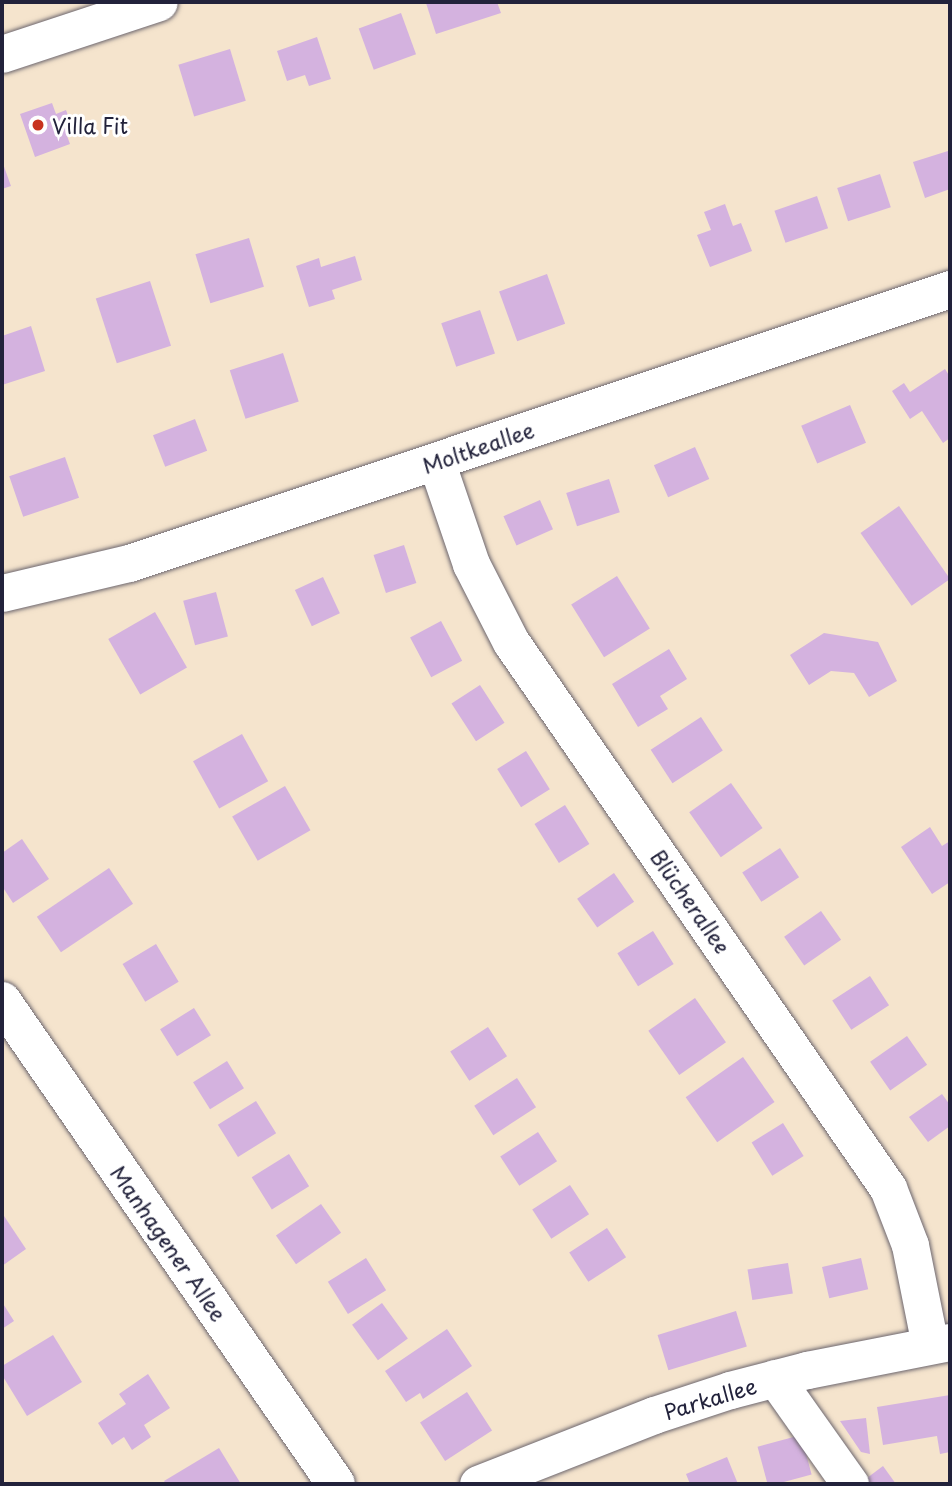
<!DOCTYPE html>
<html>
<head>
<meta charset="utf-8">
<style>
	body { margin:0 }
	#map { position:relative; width:952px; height:1486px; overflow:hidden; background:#f5e4cd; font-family:"Playpen Sans",sans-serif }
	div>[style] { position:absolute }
	.building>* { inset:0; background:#d4b2df; transform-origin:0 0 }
	.roads { filter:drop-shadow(0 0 2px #6c666e) drop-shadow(0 0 2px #6c666e) }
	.minor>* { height:37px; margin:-18.5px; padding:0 18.5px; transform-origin:18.5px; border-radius:18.5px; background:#fff }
	.major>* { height:38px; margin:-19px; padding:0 19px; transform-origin:19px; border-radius:19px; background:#fff }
	.dots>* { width:19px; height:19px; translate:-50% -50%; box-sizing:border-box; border:4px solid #fff; border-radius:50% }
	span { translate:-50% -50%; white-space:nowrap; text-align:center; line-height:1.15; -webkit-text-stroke:6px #fff; paint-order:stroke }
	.poi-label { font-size:21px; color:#22223b }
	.left { translate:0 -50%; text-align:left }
	.street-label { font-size:21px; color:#22223b }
	.frame { position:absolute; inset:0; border:4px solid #22223b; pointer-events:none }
</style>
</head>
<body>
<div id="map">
	<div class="building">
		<i style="clip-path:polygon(430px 2px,497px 2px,501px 13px,436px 34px,426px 3px)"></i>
		<i style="left:401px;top:13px;width:44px;height:45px;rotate:70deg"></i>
		<i style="clip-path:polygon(317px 37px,331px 79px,309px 86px,305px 75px,287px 81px,277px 51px)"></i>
		<i style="left:230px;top:49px;width:54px;height:54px;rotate:73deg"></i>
		<i style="clip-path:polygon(52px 103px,56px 114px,66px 110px,73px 130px,66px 133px,70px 144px,35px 157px,20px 114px)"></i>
		<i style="clip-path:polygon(948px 151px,950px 189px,925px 198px,913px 162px)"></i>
		<i style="clip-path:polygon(2px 161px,11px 186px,2px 189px)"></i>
		<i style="left:880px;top:174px;width:35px;height:45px;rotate:72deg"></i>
		<i style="left:817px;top:196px;width:34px;height:45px;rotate:71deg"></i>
		<i style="clip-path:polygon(725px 204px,733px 226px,741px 223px,752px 251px,710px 267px,697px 235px,711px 230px,704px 212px)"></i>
		<i style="left:249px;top:238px;width:51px;height:56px;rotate:73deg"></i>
		<i style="clip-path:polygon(355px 256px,362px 280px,332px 290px,335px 299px,309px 307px,296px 266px,319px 258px,321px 267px)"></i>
		<i style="left:547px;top:274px;width:53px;height:51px;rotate:70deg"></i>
		<i style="left:150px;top:281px;width:68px;height:57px;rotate:72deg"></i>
		<i style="left:480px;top:310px;width:46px;height:41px;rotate:71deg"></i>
		<i style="clip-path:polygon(31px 326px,45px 371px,2px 385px,2px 336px)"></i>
		<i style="left:283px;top:353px;width:51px;height:56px;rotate:72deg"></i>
		<i style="clip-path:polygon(945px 369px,950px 377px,950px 438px,943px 443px,922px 411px,910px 419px,892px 391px,904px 383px,910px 392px)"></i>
		<i style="left:850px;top:405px;width:41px;height:53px;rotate:67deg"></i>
		<i style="left:195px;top:419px;width:34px;height:45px;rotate:69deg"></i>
		<i style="left:695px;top:447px;width:35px;height:45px;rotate:66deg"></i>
		<i style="left:65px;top:457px;width:43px;height:59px;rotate:71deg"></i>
		<i style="left:609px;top:479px;width:35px;height:45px;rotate:72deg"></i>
		<i style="left:540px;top:500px;width:32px;height:40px;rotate:66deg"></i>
		<i style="left:899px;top:506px;width:89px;height:47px;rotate:55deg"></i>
		<i style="left:404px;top:545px;width:40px;height:32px;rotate:72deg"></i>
		<i style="left:617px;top:576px;width:62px;height:54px;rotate:58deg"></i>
		<i style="left:323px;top:577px;width:40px;height:31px;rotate:65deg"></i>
		<i style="left:216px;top:592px;width:46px;height:34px;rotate:75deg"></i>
		<i style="left:155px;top:612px;width:64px;height:54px;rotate:60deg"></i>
		<i style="left:441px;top:621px;width:45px;height:35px;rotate:62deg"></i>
		<i style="clip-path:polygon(824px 633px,878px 642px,897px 681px,869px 697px,854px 673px,831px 671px,809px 685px,790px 655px)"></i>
		<i style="clip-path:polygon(669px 649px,687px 679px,660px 696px,668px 709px,638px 727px,612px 684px)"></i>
		<i style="left:480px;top:685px;width:45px;height:34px;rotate:57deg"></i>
		<i style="left:701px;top:717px;width:40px;height:60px;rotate:57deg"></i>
		<i style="left:242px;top:734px;width:54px;height:56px;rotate:61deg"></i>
		<i style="left:526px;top:751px;width:45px;height:34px;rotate:58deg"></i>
		<i style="left:731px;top:783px;width:55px;height:51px;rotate:55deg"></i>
		<i style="left:285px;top:786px;width:51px;height:61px;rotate:60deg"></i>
		<i style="left:565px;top:805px;width:46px;height:36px;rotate:58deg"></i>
		<i style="clip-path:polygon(930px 827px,942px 846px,950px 841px,950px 882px,932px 894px,901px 847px)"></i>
		<i style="clip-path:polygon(22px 839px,49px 879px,13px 903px,2px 886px,2px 853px)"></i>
		<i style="left:780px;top:848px;width:35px;height:45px;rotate:57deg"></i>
		<i style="left:109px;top:868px;width:43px;height:87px;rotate:56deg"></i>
		<i style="left:614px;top:873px;width:35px;height:45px;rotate:55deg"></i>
		<i style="left:821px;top:911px;width:35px;height:45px;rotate:55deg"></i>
		<i style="left:653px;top:931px;width:39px;height:42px;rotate:58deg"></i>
		<i style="left:156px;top:944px;width:44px;height:39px;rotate:59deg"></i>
		<i style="left:870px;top:976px;width:35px;height:45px;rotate:57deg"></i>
		<i style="left:695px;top:998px;width:54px;height:57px;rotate:55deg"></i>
		<i style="left:194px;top:1008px;width:32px;height:40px;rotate:58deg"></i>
		<i style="left:488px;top:1027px;width:35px;height:45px;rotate:57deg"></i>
		<i style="left:907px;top:1036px;width:35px;height:45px;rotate:55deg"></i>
		<i style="left:743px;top:1057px;width:55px;height:70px;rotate:55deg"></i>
		<i style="left:227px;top:1061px;width:32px;height:40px;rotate:58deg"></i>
		<i style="left:517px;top:1078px;width:35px;height:51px;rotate:57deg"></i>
		<i style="clip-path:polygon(942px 1094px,950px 1105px,950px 1126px,928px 1142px,909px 1117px)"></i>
		<i style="left:256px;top:1101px;width:38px;height:45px;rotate:58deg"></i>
		<i style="left:783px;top:1123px;width:39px;height:37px;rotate:58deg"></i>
		<i style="left:538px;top:1132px;width:35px;height:45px;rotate:57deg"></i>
		<i style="left:289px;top:1154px;width:38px;height:44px;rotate:58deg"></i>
		<i style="left:570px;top:1185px;width:35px;height:45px;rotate:57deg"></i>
		<i style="left:321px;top:1204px;width:35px;height:55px;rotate:55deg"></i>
		<i style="clip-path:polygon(2px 1213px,26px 1249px,2px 1266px)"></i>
		<i style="left:607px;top:1228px;width:35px;height:45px;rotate:57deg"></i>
		<i style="left:366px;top:1258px;width:38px;height:45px;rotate:58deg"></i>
		<i style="left:861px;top:1258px;width:32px;height:40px;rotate:77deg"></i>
		<i style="left:788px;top:1263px;width:31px;height:41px;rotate:81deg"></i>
		<i style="clip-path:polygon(2px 1302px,14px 1321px,2px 1329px)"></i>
		<i style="left:382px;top:1303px;width:44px;height:37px;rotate:54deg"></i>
		<i style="left:736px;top:1311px;width:37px;height:82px;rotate:73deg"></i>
		<i style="clip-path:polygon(447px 1329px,472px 1366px,423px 1399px,420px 1393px,406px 1402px,385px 1371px)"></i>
		<i style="clip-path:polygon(53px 1335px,82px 1382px,27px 1416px,2px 1375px,2px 1366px)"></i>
		<i style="clip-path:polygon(148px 1374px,170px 1408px,144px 1425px,151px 1437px,132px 1450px,124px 1437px,112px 1445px,98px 1423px,126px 1404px,119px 1394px)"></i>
		<i style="left:467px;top:1392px;width:46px;height:56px;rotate:57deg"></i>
		<i style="clip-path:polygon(950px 1395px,950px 1452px,940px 1454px,937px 1436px,883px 1445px,877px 1407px)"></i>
		<i style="clip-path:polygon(866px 1418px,870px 1454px,861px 1452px,840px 1421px)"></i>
		<i style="left:801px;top:1435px;width:41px;height:45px;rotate:75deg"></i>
		<i style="clip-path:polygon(219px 1448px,241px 1484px,166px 1484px,164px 1481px)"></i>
		<i style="clip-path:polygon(727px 1457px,738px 1484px,690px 1484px,686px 1474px)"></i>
		<i style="clip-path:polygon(883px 1466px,896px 1484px,865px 1484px,863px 1481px)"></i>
	</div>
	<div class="roads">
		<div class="minor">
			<i style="left:2px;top:54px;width:165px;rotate:-18.3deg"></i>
			<i style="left:436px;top:461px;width:109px;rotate:71.2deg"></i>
			<i style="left:471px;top:564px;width:88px;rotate:62.9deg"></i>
			<i style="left:511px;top:642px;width:664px;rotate:55.38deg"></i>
			<i style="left:888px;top:1188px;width:61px;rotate:68.9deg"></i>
			<i style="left:910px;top:1245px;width:102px;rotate:78.7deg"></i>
			<i style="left:2px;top:593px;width:130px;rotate:-13.3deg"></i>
			<i style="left:129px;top:563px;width:866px;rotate:-18.46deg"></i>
			<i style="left:775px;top:1378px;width:130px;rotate:54.7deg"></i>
			<i style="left:478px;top:1484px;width:189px;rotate:-21.4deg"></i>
			<i style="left:654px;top:1415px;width:80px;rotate:-18.2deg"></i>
			<i style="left:730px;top:1390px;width:80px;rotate:-14.6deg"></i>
			<i style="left:807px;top:1370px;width:146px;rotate:-11.1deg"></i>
		</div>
		<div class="major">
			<i style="left:2px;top:1001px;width:587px;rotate:55.34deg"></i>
		</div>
	</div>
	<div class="dots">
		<i style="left:38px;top:125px;background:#c8321e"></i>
	</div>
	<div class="poi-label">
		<span class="left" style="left:52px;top:125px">Villa Fit</span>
	</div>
	<div class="street-label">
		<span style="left:478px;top:447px;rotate:-19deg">Moltkeallee</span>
		<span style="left:691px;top:901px;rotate:55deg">Blücherallee</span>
		<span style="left:169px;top:1243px;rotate:55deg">Manhagener Allee</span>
		<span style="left:710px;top:1398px;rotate:-17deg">Parkallee</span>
	</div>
	<div class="frame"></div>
</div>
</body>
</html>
